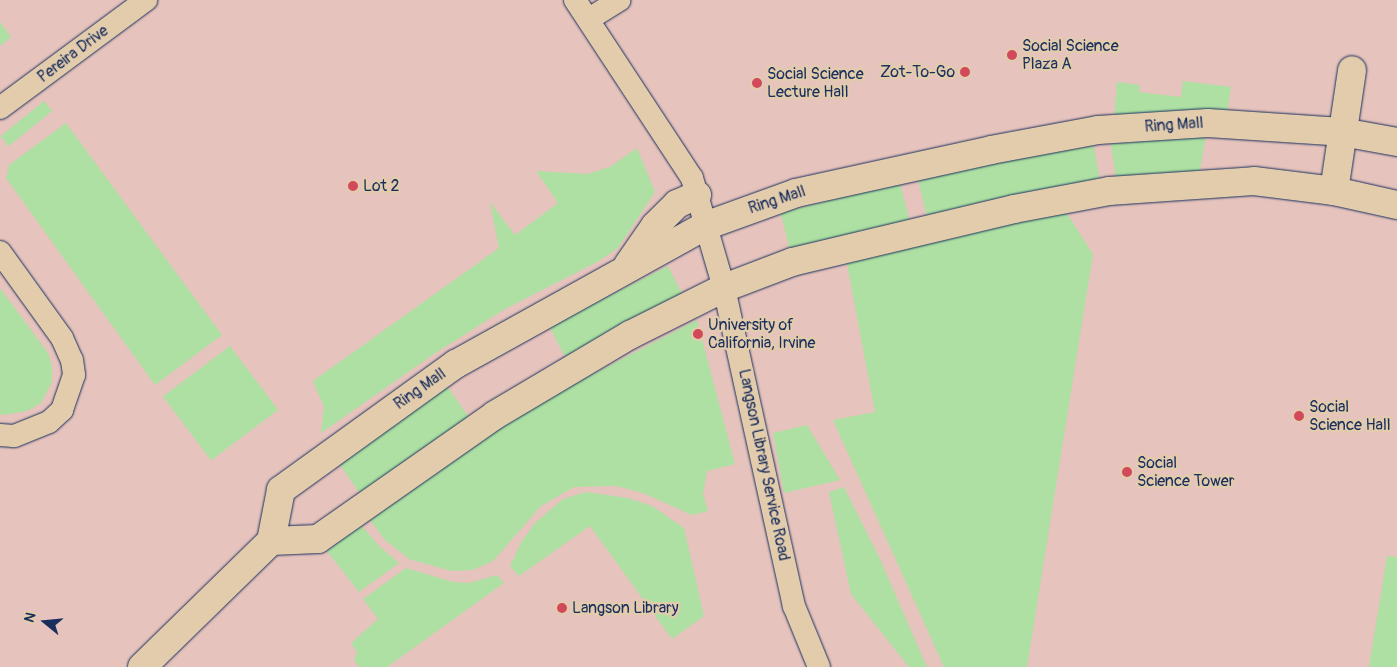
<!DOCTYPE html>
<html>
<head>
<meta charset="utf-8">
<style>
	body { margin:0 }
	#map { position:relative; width:1397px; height:667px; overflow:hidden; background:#e4c8b3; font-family:Pangolin,sans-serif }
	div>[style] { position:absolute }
	.built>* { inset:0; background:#e6c3bc; transform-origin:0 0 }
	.green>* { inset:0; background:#ade0a2; transform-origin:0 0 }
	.roads { filter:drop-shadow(0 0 1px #1b2f5e) drop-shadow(0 0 1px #1b2f5e) }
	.service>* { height:22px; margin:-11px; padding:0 11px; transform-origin:11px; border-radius:11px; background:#e2ccac }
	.pedestrian>* { height:28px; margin:-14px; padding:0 14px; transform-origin:14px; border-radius:14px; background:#e2ccac }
	.dots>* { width:14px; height:14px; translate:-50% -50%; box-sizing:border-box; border:2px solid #e2ccac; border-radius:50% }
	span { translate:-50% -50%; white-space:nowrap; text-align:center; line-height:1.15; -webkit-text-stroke:4.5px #e2ccac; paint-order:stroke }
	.poi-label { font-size:16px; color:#1b2f5e }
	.left { translate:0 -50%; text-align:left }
	.right { translate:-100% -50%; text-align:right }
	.street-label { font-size:16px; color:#1b2f5e }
	.north { position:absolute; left:20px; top:597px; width:50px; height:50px; -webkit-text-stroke:4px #e2ccac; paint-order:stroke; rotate:287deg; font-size:14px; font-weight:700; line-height:20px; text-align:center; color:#1b2f5e }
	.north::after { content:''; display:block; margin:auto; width:18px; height:22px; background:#1b2f5e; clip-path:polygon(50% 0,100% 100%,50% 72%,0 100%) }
</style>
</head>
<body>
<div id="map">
	<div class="built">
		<i style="left:0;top:0;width:1397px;height:667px"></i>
	</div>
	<div class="green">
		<i style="clip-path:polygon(0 22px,11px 37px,0 46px)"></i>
		<i style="clip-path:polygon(1183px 81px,1231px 87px,1227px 113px,1114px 119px,1117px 82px,1140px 85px,1139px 92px,1181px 97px)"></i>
		<i style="left:44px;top:101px;width:13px;height:56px;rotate:51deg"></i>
		<i style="clip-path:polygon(66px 123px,222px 335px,155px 385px,6px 178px,9px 165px)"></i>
		<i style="clip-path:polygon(1206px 135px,1199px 175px,1116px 179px,1111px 144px)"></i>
		<i style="clip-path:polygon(1094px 146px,1100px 182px,990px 200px,927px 217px,918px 179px,1010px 159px)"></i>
		<i style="clip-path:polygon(637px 148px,655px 192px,618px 248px,599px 261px,505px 309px,434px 354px,321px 433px,324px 407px,313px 381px,499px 248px,490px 202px,515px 235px,558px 203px,536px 171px,587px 174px,610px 167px)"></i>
		<i style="left:900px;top:183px;width:38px;height:123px;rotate:76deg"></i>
		<i style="clip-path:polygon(1064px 209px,1093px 254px,1027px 667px,944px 667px,833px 420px,875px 412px,846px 259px)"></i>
		<i style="left:668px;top:266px;width:36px;height:133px;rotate:63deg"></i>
		<i style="clip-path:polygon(0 288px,48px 353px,52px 366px,52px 382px,41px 403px,27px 411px,3px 415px,0 414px)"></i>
		<i style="clip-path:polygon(697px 320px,735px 464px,707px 471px,703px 494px,708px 511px,692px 515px,643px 493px,616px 486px,574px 487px,541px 506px,493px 561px,473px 570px,451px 571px,409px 559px,385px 540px,370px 520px,528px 408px)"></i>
		<i style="left:230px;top:346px;width:80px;height:84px;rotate:53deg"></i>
		<i style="left:447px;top:386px;width:39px;height:133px;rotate:55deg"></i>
		<i style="clip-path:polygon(807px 425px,840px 480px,784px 493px,773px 433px)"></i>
		<i style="clip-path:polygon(844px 487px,879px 557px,927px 667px,909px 667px,851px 594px,829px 492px)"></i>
		<i style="clip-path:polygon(586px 492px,628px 498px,652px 506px,684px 528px,704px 616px,672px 639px,590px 526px,519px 576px,510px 566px,522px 541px,535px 523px,563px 499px)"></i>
		<i style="clip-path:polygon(361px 525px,379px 546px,399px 563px,359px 592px,327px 551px)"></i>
		<i style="clip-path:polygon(1387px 556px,1397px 557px,1397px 667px,1369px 667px)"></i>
		<i style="clip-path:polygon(406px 568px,453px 582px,469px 583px,497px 575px,504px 583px,387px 667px,359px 667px,354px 660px,357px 652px,351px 643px,378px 619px,363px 599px)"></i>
	</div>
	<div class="roads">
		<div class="service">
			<i style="left:575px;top:0;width:213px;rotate:56.7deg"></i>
			<i style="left:692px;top:178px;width:115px;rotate:73.8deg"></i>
			<i style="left:724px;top:288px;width:326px;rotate:77.6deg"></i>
			<i style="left:794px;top:606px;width:66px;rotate:67.7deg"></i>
			<i style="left:589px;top:19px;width:36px;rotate:-32deg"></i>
			<i style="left:0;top:108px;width:182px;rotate:-36.5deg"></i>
			<i style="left:0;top:252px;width:106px;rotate:54.2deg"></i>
			<i style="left:62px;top:338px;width:24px;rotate:66deg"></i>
			<i style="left:72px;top:360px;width:15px;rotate:82deg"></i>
			<i style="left:74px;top:375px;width:37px;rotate:109deg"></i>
			<i style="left:62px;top:410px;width:18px;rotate:137deg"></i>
			<i style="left:49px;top:422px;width:38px;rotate:158deg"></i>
			<i style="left:14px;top:436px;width:14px;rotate:-176deg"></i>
		</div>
		<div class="pedestrian">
			<i style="left:1334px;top:191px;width:122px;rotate:-81.5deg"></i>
			<i style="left:628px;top:265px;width:47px;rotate:-55.3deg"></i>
			<i style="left:655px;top:226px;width:31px;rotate:-45deg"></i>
			<i style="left:677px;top:204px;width:22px;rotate:-24deg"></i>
			<i style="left:271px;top:541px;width:47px;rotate:-2.4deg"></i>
			<i style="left:318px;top:539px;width:216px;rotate:-35deg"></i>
			<i style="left:495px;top:415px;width:157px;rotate:-30.7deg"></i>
			<i style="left:630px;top:335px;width:105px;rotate:-26.6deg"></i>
			<i style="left:724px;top:288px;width:73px;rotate:-20.9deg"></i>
			<i style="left:792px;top:262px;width:228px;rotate:-13.4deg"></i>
			<i style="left:1014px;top:209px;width:97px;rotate:-10.7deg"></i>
			<i style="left:1109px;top:191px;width:145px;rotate:-3.9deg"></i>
			<i style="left:1254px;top:181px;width:81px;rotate:7.1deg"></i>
			<i style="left:1334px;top:191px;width:65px;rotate:12.5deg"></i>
			<i style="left:142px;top:667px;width:180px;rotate:-44.3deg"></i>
			<i style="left:271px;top:541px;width:52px;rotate:-78.9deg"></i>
			<i style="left:281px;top:490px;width:216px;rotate:-35.8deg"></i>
			<i style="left:456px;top:364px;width:285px;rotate:-29deg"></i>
			<i style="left:705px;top:226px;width:97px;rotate:-19.9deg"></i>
			<i style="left:796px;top:193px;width:200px;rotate:-12.4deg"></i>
			<i style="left:991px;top:150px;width:109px;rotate:-10.6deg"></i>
			<i style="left:1098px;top:130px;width:110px;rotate:-3.6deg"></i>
			<i style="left:1208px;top:123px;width:134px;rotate:3.8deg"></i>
			<i style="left:1342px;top:132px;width:56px;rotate:10.3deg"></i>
		</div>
	</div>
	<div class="dots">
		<i style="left:1012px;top:55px;background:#d1495b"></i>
		<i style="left:965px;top:72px;background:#d1495b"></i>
		<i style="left:757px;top:83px;background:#d1495b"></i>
		<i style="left:353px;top:186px;background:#d1495b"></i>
		<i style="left:698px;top:334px;background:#d1495b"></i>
		<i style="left:1299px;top:416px;background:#d1495b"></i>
		<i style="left:1127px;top:472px;background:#d1495b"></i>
		<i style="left:562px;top:608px;background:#d1495b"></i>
	</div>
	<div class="poi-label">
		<span class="left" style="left:1022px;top:55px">Social Science<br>Plaza A</span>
		<span class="right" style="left:955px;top:72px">Zot-To-Go</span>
		<span class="left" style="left:767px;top:83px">Social Science<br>Lecture Hall</span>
		<span class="left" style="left:363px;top:186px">Lot 2</span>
		<span class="left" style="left:708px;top:334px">University of<br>California, Irvine</span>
		<span class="left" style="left:1309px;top:416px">Social<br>Science Hall</span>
		<span class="left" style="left:1137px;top:472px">Social<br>Science Tower</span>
		<span class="left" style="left:572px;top:608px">Langson Library</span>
	</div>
	<div class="street-label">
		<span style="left:73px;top:54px;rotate:-37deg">Pereira Drive</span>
		<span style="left:1174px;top:125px;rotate:-4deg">Ring Mall</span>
		<span style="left:777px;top:200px;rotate:-18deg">Ring Mall</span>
		<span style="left:420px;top:389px;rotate:-35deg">Ring Mall</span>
		<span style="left:764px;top:465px;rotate:78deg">Langson Library Service Road</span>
	</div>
	<div class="north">N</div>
</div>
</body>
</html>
